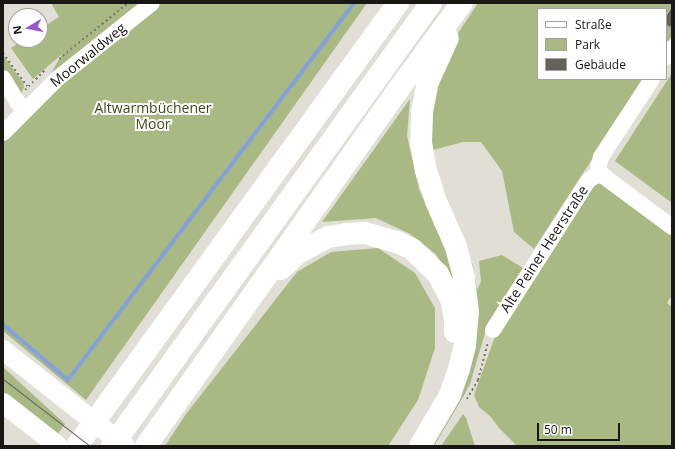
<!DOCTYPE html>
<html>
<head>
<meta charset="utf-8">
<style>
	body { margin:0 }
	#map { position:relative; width:675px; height:449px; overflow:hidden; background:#e1ded6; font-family:"Open Sans",sans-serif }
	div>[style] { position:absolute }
	.green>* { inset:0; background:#a9b983 }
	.stream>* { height:3.5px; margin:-1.75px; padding:0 1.75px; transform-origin:1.75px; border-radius:1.75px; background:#84a1de }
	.building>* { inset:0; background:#64625b }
	.path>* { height:2px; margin-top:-1px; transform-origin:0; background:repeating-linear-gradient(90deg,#787671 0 2px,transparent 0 5px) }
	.minor>* { height:16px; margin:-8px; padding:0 8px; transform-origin:8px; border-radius:8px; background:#fff }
	.major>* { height:20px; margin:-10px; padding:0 10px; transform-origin:10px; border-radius:10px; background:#fff }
	.highway>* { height:22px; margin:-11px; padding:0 11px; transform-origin:11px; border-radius:11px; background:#fff }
	.tram>* { height:1px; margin:-0.5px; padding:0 0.5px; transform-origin:0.5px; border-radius:0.5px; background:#676560 }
	span { translate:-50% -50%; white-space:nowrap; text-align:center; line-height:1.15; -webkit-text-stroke:4px #fff; paint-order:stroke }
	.street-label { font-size:14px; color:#181714 }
	.park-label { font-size:14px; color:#3e4a17 }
	.frame { position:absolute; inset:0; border:4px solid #181714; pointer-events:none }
	.legend { position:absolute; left:537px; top:8px; width:130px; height:72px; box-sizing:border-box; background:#fff; border:1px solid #a3a2a1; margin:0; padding:5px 7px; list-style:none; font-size:12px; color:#181714 }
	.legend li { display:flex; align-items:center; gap:8px; height:20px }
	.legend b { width:20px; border:1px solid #a3a2a1 }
	.north { position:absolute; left:8px; top:8px; width:40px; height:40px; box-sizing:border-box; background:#fff; border:1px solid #a3a2a1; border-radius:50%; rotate:260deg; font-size:11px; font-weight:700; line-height:16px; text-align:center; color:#181714 }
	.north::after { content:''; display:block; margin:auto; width:14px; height:18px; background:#9957cd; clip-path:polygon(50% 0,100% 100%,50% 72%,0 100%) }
	.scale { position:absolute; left:537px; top:423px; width:83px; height:18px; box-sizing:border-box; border:2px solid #181714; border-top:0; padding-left:5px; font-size:12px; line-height:14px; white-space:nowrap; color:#181714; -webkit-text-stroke:3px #fff; paint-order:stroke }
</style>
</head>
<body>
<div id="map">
	<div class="green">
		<i style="clip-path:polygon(51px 3px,367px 3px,86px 400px,3px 331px,3px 142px,27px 116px,62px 54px,33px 79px,11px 48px,23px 40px,40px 40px,40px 29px,59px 17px)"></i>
		<i style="clip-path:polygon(478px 3px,672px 3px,672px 35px,666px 45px,666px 9px,538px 9px,538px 79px,644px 79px,534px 249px,514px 232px,502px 171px,481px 142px,463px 142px,433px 150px,438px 175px,473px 266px,477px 290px,481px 282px,479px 261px,502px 255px,523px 268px,488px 323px,470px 384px,463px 397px,434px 446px,424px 446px,471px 341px,425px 135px,447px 50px)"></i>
		<i style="clip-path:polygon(3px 55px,23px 82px,24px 87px,20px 97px,3px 71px)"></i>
		<i style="clip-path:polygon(672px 73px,672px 203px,615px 161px)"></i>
		<i style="clip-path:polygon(410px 99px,407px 136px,419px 189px,450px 257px,456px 288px,436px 254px,410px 234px,376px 218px,322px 222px)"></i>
		<i style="clip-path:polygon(598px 184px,602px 184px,672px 234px,672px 295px,667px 303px,672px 307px,672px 446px,517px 446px,499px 428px,491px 417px,479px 407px,474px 395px,497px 331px,592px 186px)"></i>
		<i style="clip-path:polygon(378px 248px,415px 273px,435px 308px,435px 348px,418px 400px,388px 446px,165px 446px,186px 414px,297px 272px,331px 252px)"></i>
		<i style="clip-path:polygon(3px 367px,65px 424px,55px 438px,3px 396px)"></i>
		<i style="clip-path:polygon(463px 414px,466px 418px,475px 446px,441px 446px)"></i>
	</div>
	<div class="stream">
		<i style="left:3px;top:324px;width:86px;rotate:40.7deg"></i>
		<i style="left:68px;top:380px;width:473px;rotate:-52.8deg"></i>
	</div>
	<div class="building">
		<i style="clip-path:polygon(671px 9px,672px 23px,670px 27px,666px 24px,666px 17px)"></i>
	</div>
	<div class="path">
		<i style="left:3px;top:53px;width:41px;rotate:54deg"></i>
		<i style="left:59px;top:59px;width:89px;rotate:-39.1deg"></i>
		<i style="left:25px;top:90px;width:30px;rotate:-45deg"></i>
		<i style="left:467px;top:399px;width:22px;rotate:-60deg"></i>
		<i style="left:478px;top:380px;width:39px;rotate:-75deg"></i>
	</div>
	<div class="minor">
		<i style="left:666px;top:57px;width:11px;rotate:-56deg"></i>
		<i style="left:3px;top:78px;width:29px;rotate:59deg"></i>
		<i style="left:18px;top:103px;width:9px;rotate:41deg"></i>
		<i style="left:652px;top:79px;width:93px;rotate:123.2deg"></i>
		<i style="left:601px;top:157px;width:11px;rotate:105deg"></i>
		<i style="left:598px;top:168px;width:4px;rotate:63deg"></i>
		<i style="left:600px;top:172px;width:8px;rotate:45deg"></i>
		<i style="left:606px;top:178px;width:82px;rotate:36.6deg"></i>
		<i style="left:3px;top:133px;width:78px;rotate:-45deg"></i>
		<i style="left:58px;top:78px;width:120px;rotate:-38.6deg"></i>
		<i style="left:493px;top:330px;width:177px;rotate:-57.5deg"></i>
		<i style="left:588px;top:181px;width:15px;rotate:-37deg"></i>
	</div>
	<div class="major">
		<i style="left:3px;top:350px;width:155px;rotate:38.2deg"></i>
		<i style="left:3px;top:403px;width:70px;rotate:38deg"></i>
	</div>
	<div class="highway">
		<i style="left:281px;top:269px;width:23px;rotate:-43deg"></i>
		<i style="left:298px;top:253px;width:34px;rotate:-28deg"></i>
		<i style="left:328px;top:237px;width:19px;rotate:-9deg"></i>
		<i style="left:347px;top:234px;width:18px;rotate:-3deg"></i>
		<i style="left:365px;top:233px;width:33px;rotate:16deg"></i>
		<i style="left:397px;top:242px;width:17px;rotate:25deg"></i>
		<i style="left:412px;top:249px;width:36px;rotate:44deg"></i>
		<i style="left:438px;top:274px;width:31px;rotate:63deg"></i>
		<i style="left:452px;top:302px;width:18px;rotate:81deg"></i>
		<i style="left:455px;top:320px;width:12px;rotate:90deg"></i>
		<i style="left:77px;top:446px;width:547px;rotate:-54.07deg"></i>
		<i style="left:112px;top:446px;width:546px;rotate:-54.24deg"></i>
		<i style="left:146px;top:446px;width:436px;rotate:-54.7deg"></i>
		<i style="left:398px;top:90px;width:108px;rotate:-53.7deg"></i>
		<i style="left:420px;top:446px;width:59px;rotate:-59.5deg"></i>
		<i style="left:450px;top:395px;width:28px;rotate:-71deg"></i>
		<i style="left:459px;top:369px;width:25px;rotate:-76deg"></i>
		<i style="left:465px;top:345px;width:33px;rotate:-85deg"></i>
		<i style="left:468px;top:312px;width:35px;rotate:-97deg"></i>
		<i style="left:464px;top:277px;width:31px;rotate:-105deg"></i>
		<i style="left:456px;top:247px;width:50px;rotate:-113.5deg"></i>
		<i style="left:436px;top:201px;width:32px;rotate:-108deg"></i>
		<i style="left:426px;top:171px;width:28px;rotate:-100deg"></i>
		<i style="left:421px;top:143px;width:31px;rotate:-88deg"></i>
		<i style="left:422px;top:112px;width:31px;rotate:-79deg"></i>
		<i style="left:428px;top:82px;width:48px;rotate:-65.6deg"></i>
	</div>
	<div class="tram">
		<i style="left:3px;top:379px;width:110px;rotate:37.6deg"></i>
	</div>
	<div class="street-label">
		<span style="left:88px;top:55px;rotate:-39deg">Moorwaldweg</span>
		<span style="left:544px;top:249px;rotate:-57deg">Alte Peiner Heerstraße</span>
	</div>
	<div class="park-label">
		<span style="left:153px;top:116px">Altwarmbüchener<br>Moor</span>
	</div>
	<div class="frame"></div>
	<ul class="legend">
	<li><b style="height:5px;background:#fff"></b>Straße</li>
	<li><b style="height:11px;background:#a9b983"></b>Park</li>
	<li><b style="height:11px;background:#64625b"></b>Gebäude</li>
	</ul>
	<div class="north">N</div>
	<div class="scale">50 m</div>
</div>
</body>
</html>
